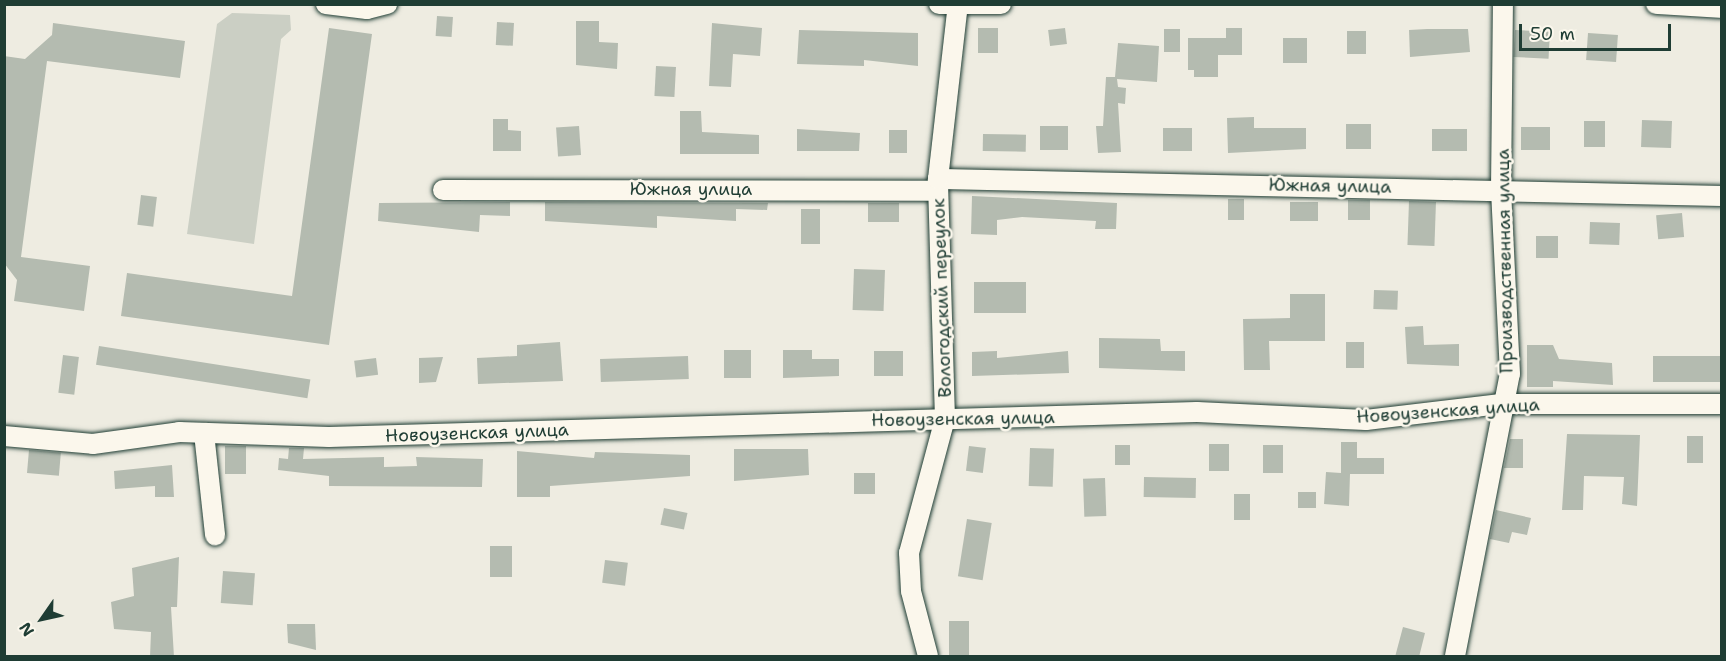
<!DOCTYPE html>
<html>
<head>
<meta charset="utf-8">
<style>
	body { margin:0 }
	#map { position:relative; width:1726px; height:661px; overflow:hidden; background:#eeece1; font-family:"Shantell Sans",sans-serif }
	div>[style] { position:absolute }
	.green>* { inset:0; background:#cbcfc4 }
	.building>* { inset:0; background:#b4bbb0; transform-origin:0 0 }
	.roads { filter:drop-shadow(0 0 2px #1f3d34) drop-shadow(0 0 2px #1f3d34) }
	.minor>* { height:20px; margin:-10px; padding:0 10px; transform-origin:10px; border-radius:10px; background:#fbf7ec }
	span { translate:-50% -50%; white-space:nowrap; text-align:center; line-height:1.15; -webkit-text-stroke:5px #fbf7ec; paint-order:stroke }
	.street-label { font-size:18px; color:#1f3d34 }
	.frame { position:absolute; inset:0; border:6px solid #1f3d34; pointer-events:none }
	.north { position:absolute; left:12px; top:589px; width:60px; height:60px; -webkit-text-stroke:4px #fbf7ec; paint-order:stroke; rotate:236deg; font-size:16px; font-weight:700; line-height:24px; text-align:center; color:#1f3d34 }
	.north::after { content:''; display:block; margin:auto; width:21px; height:27px; background:#1f3d34; clip-path:polygon(50% 0,100% 100%,50% 72%,0 100%) }
	.scale { position:absolute; left:1519px; top:24px; width:152px; height:27px; box-sizing:border-box; border:3px solid #1f3d34; border-top:0; padding-left:8px; font-size:18px; line-height:21px; white-space:nowrap; color:#1f3d34; -webkit-text-stroke:4px #fbf7ec; paint-order:stroke }
</style>
</head>
<body>
<div id="map">
	<div class="green">
		<i style="clip-path:polygon(232px 13px,290px 15px,291px 30px,281px 39px,254px 244px,187px 234px,217px 24px)"></i>
	</div>
	<div class="building">
		<i style="left:437px;top:16px;width:16px;height:20px;rotate:4deg"></i>
		<i style="clip-path:polygon(576px 21px,599px 21px,599px 42px,618px 43px,617px 69px,576px 65px)"></i>
		<i style="left:497px;top:22px;width:17px;height:23px;rotate:3deg"></i>
		<i style="clip-path:polygon(53px 23px,185px 41px,180px 78px,47px 61px,21px 257px,90px 266px,84px 311px,14px 301px,17px 280px,4px 263px,4px 56px,25px 59px,52px 35px)"></i>
		<i style="clip-path:polygon(712px 23px,762px 28px,760px 56px,733px 54px,731px 87px,709px 86px)"></i>
		<i style="clip-path:polygon(329px 28px,372px 34px,329px 345px,121px 316px,127px 273px,292px 296px)"></i>
		<i style="left:978px;top:28px;width:20px;height:25px"></i>
		<i style="left:1065px;top:28px;width:16px;height:17px;rotate:83deg"></i>
		<i style="clip-path:polygon(1226px 28px,1242px 28px,1242px 55px,1218px 55px,1218px 77px,1194px 77px,1194px 70px,1188px 70px,1188px 38px,1226px 38px)"></i>
		<i style="left:1164px;top:29px;width:16px;height:23px"></i>
		<i style="clip-path:polygon(1427px 29px,1468px 29px,1470px 52px,1410px 57px,1409px 30px)"></i>
		<i style="clip-path:polygon(799px 30px,918px 33px,918px 66px,864px 60px,864px 66px,797px 64px)"></i>
		<i style="left:1515px;top:30px;width:35px;height:27px;rotate:3deg"></i>
		<i style="left:1347px;top:31px;width:19px;height:23px"></i>
		<i style="left:1588px;top:33px;width:30px;height:27px;rotate:4deg"></i>
		<i style="left:1283px;top:38px;width:24px;height:25px"></i>
		<i style="clip-path:polygon(1118px 43px,1159px 46px,1157px 82px,1117px 79px,1118px 87px,1126px 88px,1125px 104px,1118px 103px,1121px 152px,1098px 153px,1096px 126px,1103px 126px,1106px 77px,1115px 77px)"></i>
		<i style="left:656px;top:66px;width:20px;height:30px;rotate:3deg"></i>
		<i style="clip-path:polygon(680px 111px,701px 111px,702px 132px,759px 135px,759px 154px,680px 154px)"></i>
		<i style="clip-path:polygon(1254px 117px,1254px 128px,1306px 128px,1306px 149px,1228px 153px,1227px 118px)"></i>
		<i style="clip-path:polygon(493px 119px,508px 119px,508px 130px,521px 131px,521px 151px,493px 151px)"></i>
		<i style="left:1642px;top:120px;width:30px;height:27px;rotate:2deg"></i>
		<i style="left:1584px;top:121px;width:21px;height:26px"></i>
		<i style="left:1371px;top:124px;width:25px;height:25px;rotate:90deg"></i>
		<i style="left:579px;top:126px;width:29px;height:23px;rotate:86deg"></i>
		<i style="left:1040px;top:126px;width:28px;height:24px"></i>
		<i style="left:1521px;top:127px;width:29px;height:23px"></i>
		<i style="left:1192px;top:128px;width:23px;height:29px;rotate:90deg"></i>
		<i style="clip-path:polygon(797px 129px,860px 133px,859px 151px,797px 151px)"></i>
		<i style="left:1467px;top:129px;width:22px;height:35px;rotate:90deg"></i>
		<i style="left:889px;top:130px;width:18px;height:23px"></i>
		<i style="left:983px;top:134px;width:43px;height:17px;rotate:1deg"></i>
		<i style="left:141px;top:195px;width:16px;height:30px;rotate:7deg"></i>
		<i style="clip-path:polygon(972px 196px,1117px 203px,1116px 229px,1095px 229px,1096px 221px,1022px 217px,997px 220px,997px 235px,971px 234px)"></i>
		<i style="left:1228px;top:199px;width:16px;height:21px"></i>
		<i style="left:1348px;top:200px;width:22px;height:20px"></i>
		<i style="left:1409px;top:201px;width:27px;height:44px;rotate:2deg"></i>
		<i style="clip-path:polygon(510px 202px,510px 216px,480px 215px,479px 232px,378px 221px,379px 203px)"></i>
		<i style="clip-path:polygon(545px 202px,768px 203px,767px 210px,736px 209px,736px 221px,657px 216px,657px 228px,545px 221px)"></i>
		<i style="left:1318px;top:202px;width:19px;height:28px;rotate:90deg"></i>
		<i style="left:868px;top:203px;width:31px;height:19px"></i>
		<i style="left:801px;top:209px;width:19px;height:35px"></i>
		<i style="left:1682px;top:213px;width:24px;height:26px;rotate:85deg"></i>
		<i style="left:1590px;top:222px;width:30px;height:22px;rotate:2deg"></i>
		<i style="left:1536px;top:236px;width:22px;height:22px"></i>
		<i style="left:854px;top:269px;width:31px;height:41px;rotate:2deg"></i>
		<i style="left:974px;top:282px;width:52px;height:31px"></i>
		<i style="left:1374px;top:290px;width:24px;height:19px;rotate:2deg"></i>
		<i style="clip-path:polygon(1290px 294px,1325px 294px,1325px 341px,1269px 341px,1270px 370px,1244px 370px,1243px 319px,1290px 318px)"></i>
		<i style="clip-path:polygon(1423px 326px,1424px 345px,1459px 344px,1459px 366px,1407px 364px,1405px 327px)"></i>
		<i style="clip-path:polygon(1099px 338px,1160px 339px,1161px 351px,1185px 351px,1185px 371px,1099px 368px)"></i>
		<i style="clip-path:polygon(560px 342px,563px 381px,478px 384px,477px 358px,517px 356px,517px 345px)"></i>
		<i style="left:1346px;top:342px;width:18px;height:26px"></i>
		<i style="clip-path:polygon(1527px 345px,1553px 345px,1559px 359px,1612px 363px,1613px 385px,1553px 381px,1553px 387px,1527px 387px)"></i>
		<i style="left:99px;top:346px;width:214px;height:19px;rotate:9deg"></i>
		<i style="left:724px;top:350px;width:27px;height:28px"></i>
		<i style="clip-path:polygon(783px 350px,812px 350px,812px 359px,839px 359px,839px 376px,783px 378px)"></i>
		<i style="left:874px;top:351px;width:29px;height:25px"></i>
		<i style="clip-path:polygon(997px 351px,997px 358px,1068px 351px,1069px 373px,972px 376px,972px 352px)"></i>
		<i style="left:63px;top:355px;width:16px;height:38px;rotate:7deg"></i>
		<i style="left:688px;top:356px;width:23px;height:88px;rotate:88deg"></i>
		<i style="left:1722px;top:356px;width:26px;height:69px;rotate:90deg"></i>
		<i style="clip-path:polygon(443px 357px,436px 382px,419px 383px,419px 358px)"></i>
		<i style="left:376px;top:358px;width:17px;height:22px;rotate:83deg"></i>
		<i style="clip-path:polygon(1567px 434px,1640px 435px,1637px 506px,1622px 504px,1624px 477px,1584px 476px,1583px 510px,1562px 510px)"></i>
		<i style="left:1687px;top:436px;width:16px;height:27px"></i>
		<i style="clip-path:polygon(1510px 439px,1523px 439px,1523px 468px,1504px 468px)"></i>
		<i style="clip-path:polygon(1341px 442px,1357px 442px,1357px 458px,1384px 458px,1384px 474px,1350px 474px,1349px 506px,1324px 504px,1326px 472px,1341px 473px)"></i>
		<i style="left:1209px;top:444px;width:20px;height:27px"></i>
		<i style="left:1115px;top:445px;width:15px;height:20px"></i>
		<i style="left:1263px;top:445px;width:20px;height:28px"></i>
		<i style="left:225px;top:446px;width:21px;height:28px"></i>
		<i style="left:969px;top:446px;width:17px;height:25px;rotate:7deg"></i>
		<i style="clip-path:polygon(289px 448px,304px 448px,303px 459px,384px 457px,384px 467px,417px 466px,416px 457px,483px 459px,482px 487px,329px 486px,329px 476px,278px 470px,279px 458px,288px 459px)"></i>
		<i style="left:1030px;top:448px;width:24px;height:38px;rotate:2deg"></i>
		<i style="clip-path:polygon(734px 449px,808px 449px,809px 475px,734px 481px)"></i>
		<i style="left:29px;top:450px;width:32px;height:23px;rotate:5deg"></i>
		<i style="clip-path:polygon(517px 451px,594px 458px,595px 452px,690px 455px,690px 476px,550px 486px,550px 497px,517px 497px)"></i>
		<i style="clip-path:polygon(172px 465px,174px 497px,155px 497px,155px 486px,115px 489px,114px 471px)"></i>
		<i style="left:854px;top:473px;width:21px;height:21px"></i>
		<i style="left:1144px;top:477px;width:52px;height:20px;rotate:1deg"></i>
		<i style="left:1105px;top:478px;width:38px;height:22px;rotate:88deg"></i>
		<i style="left:1298px;top:492px;width:18px;height:16px"></i>
		<i style="left:1234px;top:494px;width:16px;height:26px"></i>
		<i style="left:664px;top:508px;width:24px;height:17px;rotate:12deg"></i>
		<i style="clip-path:polygon(1496px 510px,1531px 518px,1527px 535px,1512px 532px,1509px 543px,1490px 539px)"></i>
		<i style="left:967px;top:519px;width:25px;height:58px;rotate:9deg"></i>
		<i style="left:490px;top:546px;width:22px;height:31px"></i>
		<i style="clip-path:polygon(179px 557px,177px 607px,171px 607px,174px 657px,150px 657px,151px 632px,114px 629px,111px 602px,134px 596px,132px 568px)"></i>
		<i style="left:605px;top:560px;width:23px;height:23px;rotate:7deg"></i>
		<i style="left:223px;top:571px;width:32px;height:32px;rotate:4deg"></i>
		<i style="left:949px;top:621px;width:20px;height:36px"></i>
		<i style="clip-path:polygon(287px 624px,315px 624px,316px 650px,288px 643px)"></i>
		<i style="clip-path:polygon(1403px 627px,1425px 633px,1419px 657px,1395px 657px)"></i>
	</div>
	<div class="roads">
		<div class="minor">
			<i style="left:326px;top:4px;width:41px;rotate:7deg"></i>
			<i style="left:367px;top:9px;width:21px;rotate:-14deg"></i>
			<i style="left:939px;top:4px;width:62px"></i>
			<i style="left:1656px;top:4px;width:66px;rotate:3.5deg"></i>
			<i style="left:938px;top:179px;width:784px;rotate:1.24deg"></i>
			<i style="left:443px;top:190px;width:495px;rotate:0.1deg"></i>
			<i style="left:204px;top:433px;width:103px;rotate:83.8deg"></i>
			<i style="left:4px;top:436px;width:89px;rotate:5.1deg"></i>
			<i style="left:93px;top:444px;width:87px;rotate:-7.9deg"></i>
			<i style="left:179px;top:432px;width:150px;rotate:1.9deg"></i>
			<i style="left:329px;top:437px;width:868px;rotate:-1.65deg"></i>
			<i style="left:1197px;top:412px;width:169px;rotate:2.7deg"></i>
			<i style="left:1366px;top:420px;width:136px;rotate:-6.8deg"></i>
			<i style="left:1501px;top:404px;width:221px"></i>
			<i style="left:928px;top:656px;width:67px;rotate:-104.7deg"></i>
			<i style="left:911px;top:591px;width:38px;rotate:-93deg"></i>
			<i style="left:909px;top:553px;width:139px;rotate:-75deg"></i>
			<i style="left:945px;top:419px;width:240px;rotate:-91.7deg"></i>
			<i style="left:938px;top:179px;width:176px;rotate:-83.5deg"></i>
			<i style="left:1455px;top:656px;width:287px;rotate:-79deg"></i>
			<i style="left:1510px;top:374px;width:185px;rotate:-92.8deg"></i>
			<i style="left:1501px;top:189px;width:185px;rotate:-89.4deg"></i>
		</div>
	</div>
	<div class="street-label">
		<span style="left:1330px;top:186px;rotate:1deg">Южная улица</span>
		<span style="left:691px;top:189px">Южная улица</span>
		<span style="left:1505px;top:261px;rotate:-91deg">Производственная улица</span>
		<span style="left:942px;top:298px;rotate:-92deg">Вологодский переулок</span>
		<span style="left:1448px;top:411px;rotate:-4deg">Новоузенская улица</span>
		<span style="left:963px;top:419px;rotate:-1deg">Новоузенская улица</span>
		<span style="left:477px;top:433px;rotate:-2deg">Новоузенская улица</span>
	</div>
	<div class="frame"></div>
	<div class="north">N</div>
	<div class="scale">50 m</div>
</div>
</body>
</html>
